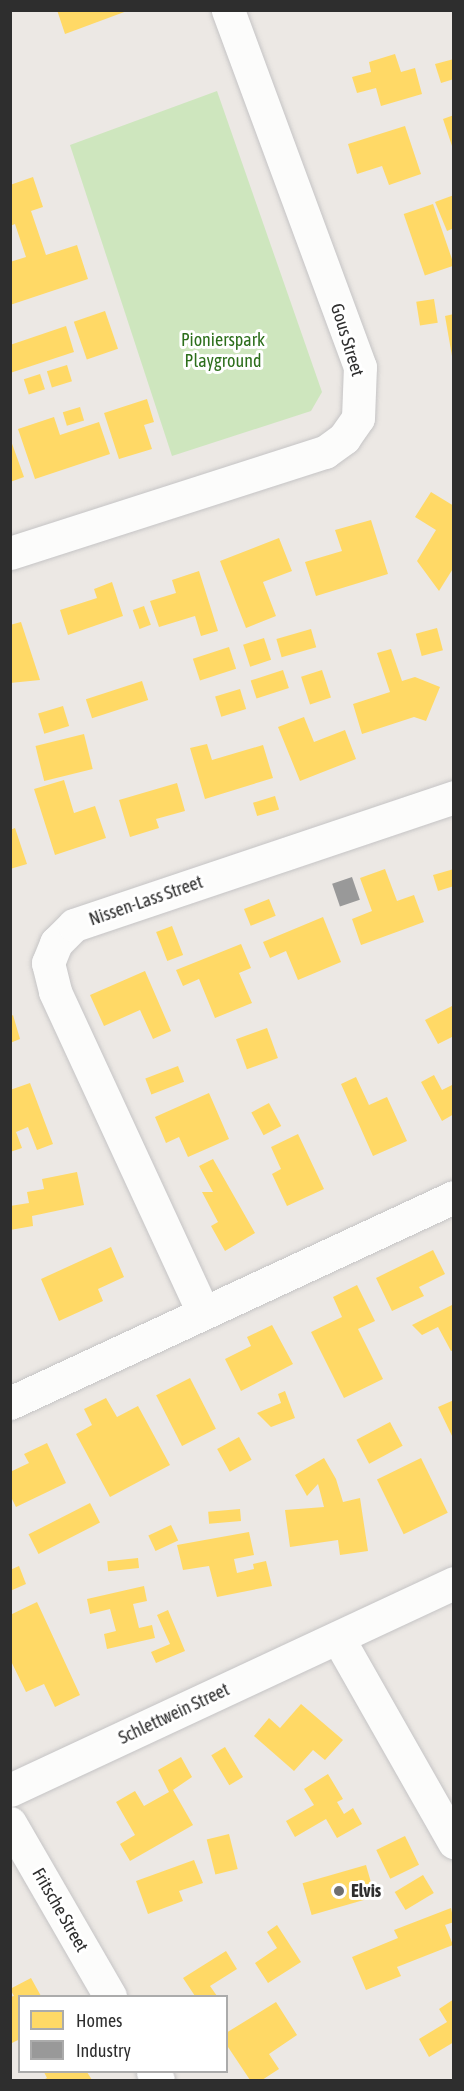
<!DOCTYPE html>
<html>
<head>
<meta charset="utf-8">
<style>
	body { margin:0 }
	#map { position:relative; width:464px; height:2091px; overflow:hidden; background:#ece8e4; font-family:"Asap Condensed",sans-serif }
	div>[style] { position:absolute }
	.green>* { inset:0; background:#cee6be }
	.homes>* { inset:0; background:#ffd966; transform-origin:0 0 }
	.industry>* { inset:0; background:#999; transform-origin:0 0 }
	.roads { filter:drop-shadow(0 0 2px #c5c4c5) drop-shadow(0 0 2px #c5c4c5) }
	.minor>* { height:33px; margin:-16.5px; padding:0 16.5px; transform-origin:16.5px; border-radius:16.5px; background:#fcfcfb }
	.dots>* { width:16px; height:16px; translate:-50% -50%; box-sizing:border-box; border:3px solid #fff; border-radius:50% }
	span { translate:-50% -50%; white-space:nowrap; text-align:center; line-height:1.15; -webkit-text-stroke:6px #fff; paint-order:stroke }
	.street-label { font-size:18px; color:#2e2e2e }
	.park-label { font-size:18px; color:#2c6e1b }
	.poi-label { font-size:18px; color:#2e2e2e; font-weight:700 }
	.left { translate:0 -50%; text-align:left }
	.frame { position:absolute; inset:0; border:12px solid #2e2e2e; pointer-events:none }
	.legend { position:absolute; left:18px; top:1995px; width:210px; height:78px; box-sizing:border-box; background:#fff; border:2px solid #ababab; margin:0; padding:8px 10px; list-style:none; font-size:18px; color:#2e2e2e }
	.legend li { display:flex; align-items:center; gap:12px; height:30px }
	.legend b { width:30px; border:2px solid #ababab }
</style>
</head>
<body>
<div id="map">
	<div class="green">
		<i style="clip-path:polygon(217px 91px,322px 392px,311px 411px,172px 456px,70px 145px)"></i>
	</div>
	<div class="homes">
		<i style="clip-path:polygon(57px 10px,127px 10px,127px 11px,65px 34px)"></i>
		<i style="clip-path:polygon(395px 54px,401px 72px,415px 68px,422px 94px,381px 106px,376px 88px,357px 93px,352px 77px,371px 72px,369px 62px)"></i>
		<i style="clip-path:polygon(454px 59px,454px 79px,441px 83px,435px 64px)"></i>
		<i style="clip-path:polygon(454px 115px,454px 149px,453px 149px,443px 119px)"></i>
		<i style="clip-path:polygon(405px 126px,421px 174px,389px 185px,382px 166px,357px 174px,348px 144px)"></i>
		<i style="clip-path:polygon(33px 177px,43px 207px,31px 211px,46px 255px,77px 245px,88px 279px,10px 305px,10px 262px,26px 257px,15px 224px,10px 226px,10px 185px)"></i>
		<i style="clip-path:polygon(454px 195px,454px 228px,447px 231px,435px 202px)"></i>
		<i style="left:433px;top:204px;width:65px;height:31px;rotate:71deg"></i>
		<i style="left:434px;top:299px;width:24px;height:18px;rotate:81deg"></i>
		<i style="left:105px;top:311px;width:40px;height:33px;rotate:71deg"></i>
		<i style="clip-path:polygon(454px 314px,454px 356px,452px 356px,445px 316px)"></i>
		<i style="clip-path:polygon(66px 326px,74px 352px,10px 373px,10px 345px)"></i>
		<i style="left:67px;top:365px;width:17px;height:21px;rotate:73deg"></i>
		<i style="left:40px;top:374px;width:16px;height:17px;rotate:72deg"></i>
		<i style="clip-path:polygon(147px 399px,154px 422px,144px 425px,152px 449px,119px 459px,104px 413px)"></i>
		<i style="left:80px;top:407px;width:14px;height:18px;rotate:73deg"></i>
		<i style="clip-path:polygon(54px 417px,60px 435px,99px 422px,110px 454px,35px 479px,18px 429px)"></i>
		<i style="clip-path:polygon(10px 438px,24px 477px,10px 482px)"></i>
		<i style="clip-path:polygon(431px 492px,454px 506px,454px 567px,439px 591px,417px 561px,436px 530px,415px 517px)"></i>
		<i style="clip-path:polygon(371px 520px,388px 574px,316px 596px,305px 562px,342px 551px,335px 530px)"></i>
		<i style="clip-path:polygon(279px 538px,292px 571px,263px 582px,276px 616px,246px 628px,220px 561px)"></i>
		<i style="clip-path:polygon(199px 571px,218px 631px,201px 636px,195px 616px,159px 627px,150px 601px,176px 593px,172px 580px)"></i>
		<i style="clip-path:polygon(112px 582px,123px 616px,68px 635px,60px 610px,97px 598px,94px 589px)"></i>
		<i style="left:144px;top:606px;width:20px;height:12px;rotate:70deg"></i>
		<i style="clip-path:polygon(21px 622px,40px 680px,10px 683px,10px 625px)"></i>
		<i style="left:437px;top:628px;width:23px;height:22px;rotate:75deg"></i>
		<i style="left:311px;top:629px;width:19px;height:36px;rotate:74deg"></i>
		<i style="left:264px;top:638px;width:23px;height:22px;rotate:72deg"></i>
		<i style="left:229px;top:647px;width:23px;height:38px;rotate:72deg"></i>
		<i style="clip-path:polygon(391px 649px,402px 681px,415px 677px,440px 687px,426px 721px,414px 717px,362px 734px,353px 704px,390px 692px,377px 653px)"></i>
		<i style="left:283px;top:670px;width:19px;height:34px;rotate:72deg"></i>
		<i style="left:322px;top:670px;width:29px;height:22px;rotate:72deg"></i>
		<i style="left:142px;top:681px;width:20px;height:59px;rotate:72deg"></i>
		<i style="left:240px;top:689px;width:21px;height:26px;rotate:73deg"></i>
		<i style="left:63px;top:706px;width:21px;height:26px;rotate:73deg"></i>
		<i style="clip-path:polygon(304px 717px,314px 742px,345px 730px,356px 759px,300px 781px,278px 727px)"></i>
		<i style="left:84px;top:734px;width:36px;height:50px;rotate:76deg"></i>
		<i style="clip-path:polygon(207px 744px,212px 760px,263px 745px,273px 778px,205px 799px,190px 748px)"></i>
		<i style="clip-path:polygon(64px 780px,74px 813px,95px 806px,106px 838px,55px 855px,34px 789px)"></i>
		<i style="clip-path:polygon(177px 783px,185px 811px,156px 819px,159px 828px,130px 837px,119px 800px)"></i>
		<i style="left:275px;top:796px;width:14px;height:23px;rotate:73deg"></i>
		<i style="clip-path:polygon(15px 828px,27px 864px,10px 869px,10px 830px)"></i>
		<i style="clip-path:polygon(385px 869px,397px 901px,414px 895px,424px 922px,361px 945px,352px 919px,372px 911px,360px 878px)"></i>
		<i style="clip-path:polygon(454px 869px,454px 886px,438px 891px,433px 875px)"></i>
		<i style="left:269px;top:899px;width:18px;height:27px;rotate:68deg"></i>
		<i style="clip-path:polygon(323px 917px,341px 962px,298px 980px,286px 951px,270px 958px,263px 942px)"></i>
		<i style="left:172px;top:926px;width:31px;height:17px;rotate:69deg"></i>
		<i style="clip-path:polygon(241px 944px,251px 968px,239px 973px,252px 1003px,215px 1018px,199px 979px,183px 986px,176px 970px)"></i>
		<i style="clip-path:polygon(145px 971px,171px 1031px,153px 1039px,140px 1010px,104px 1026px,90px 995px)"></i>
		<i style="clip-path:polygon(454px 1005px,454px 1036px,438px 1044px,425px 1020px)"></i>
		<i style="clip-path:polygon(13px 1015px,20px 1039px,10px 1043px,10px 1017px)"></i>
		<i style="left:267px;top:1028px;width:32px;height:33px;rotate:70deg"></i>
		<i style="left:178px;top:1066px;width:17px;height:35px;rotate:69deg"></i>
		<i style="clip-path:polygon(434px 1075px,442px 1090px,454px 1084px,454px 1114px,442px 1121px,421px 1082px)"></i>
		<i style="clip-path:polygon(356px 1077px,369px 1105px,387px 1097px,407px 1141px,373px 1156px,341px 1084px)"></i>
		<i style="clip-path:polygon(30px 1083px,53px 1144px,37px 1150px,28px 1127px,16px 1132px,22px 1148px,10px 1152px,10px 1090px)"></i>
		<i style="clip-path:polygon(209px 1093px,229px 1139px,188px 1157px,179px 1137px,166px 1143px,155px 1117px)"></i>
		<i style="left:269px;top:1103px;width:26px;height:20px;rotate:62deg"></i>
		<i style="clip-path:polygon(298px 1134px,324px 1189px,287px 1206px,272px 1174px,281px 1169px,271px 1147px)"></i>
		<i style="clip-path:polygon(213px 1159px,255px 1233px,225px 1251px,211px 1226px,218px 1222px,202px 1192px,213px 1192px,199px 1166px)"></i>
		<i style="clip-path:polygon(77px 1172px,84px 1205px,32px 1216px,33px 1226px,10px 1230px,10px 1206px,29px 1203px,27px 1192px,44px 1189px,42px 1179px)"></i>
		<i style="clip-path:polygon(111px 1247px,124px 1277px,98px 1289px,103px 1301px,59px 1321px,41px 1279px)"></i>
		<i style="clip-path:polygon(433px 1250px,445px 1274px,419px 1287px,424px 1296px,392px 1311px,376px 1278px)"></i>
		<i style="clip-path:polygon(357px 1285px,375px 1321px,358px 1329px,383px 1379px,344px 1398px,311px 1332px,342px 1317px,333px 1297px)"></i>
		<i style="clip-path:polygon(454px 1304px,454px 1350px,451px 1351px,438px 1327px,422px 1335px,412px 1325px)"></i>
		<i style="clip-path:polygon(272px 1325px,293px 1364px,241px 1391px,225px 1359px,251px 1346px,247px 1337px)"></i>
		<i style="left:190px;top:1378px;width:57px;height:38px;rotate:63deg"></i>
		<i style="clip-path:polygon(285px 1391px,295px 1418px,271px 1427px,257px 1413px,281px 1403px,278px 1394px)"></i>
		<i style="clip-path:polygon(106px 1398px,117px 1417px,138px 1406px,170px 1465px,110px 1497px,76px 1434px,92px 1425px,84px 1409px)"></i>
		<i style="clip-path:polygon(454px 1400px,454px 1440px,438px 1407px)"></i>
		<i style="left:390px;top:1422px;width:27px;height:38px;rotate:62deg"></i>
		<i style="left:239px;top:1437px;width:26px;height:25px;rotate:61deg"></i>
		<i style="clip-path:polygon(47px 1443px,66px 1483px,16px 1507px,10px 1495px,10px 1472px,29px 1463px,24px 1454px)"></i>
		<i style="clip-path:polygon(324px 1458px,336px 1479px,343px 1502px,360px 1498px,368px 1551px,340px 1555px,338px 1540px,290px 1547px,285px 1510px,324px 1507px,318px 1484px,307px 1496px,295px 1475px)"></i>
		<i style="left:421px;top:1458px;width:61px;height:49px;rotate:64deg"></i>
		<i style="left:90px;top:1503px;width:22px;height:69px;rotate:63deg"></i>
		<i style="left:240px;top:1509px;width:12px;height:32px;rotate:85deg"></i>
		<i style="left:171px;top:1525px;width:17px;height:25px;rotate:65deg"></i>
		<i style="clip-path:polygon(249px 1532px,254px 1555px,234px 1559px,237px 1573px,254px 1569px,253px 1564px,266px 1561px,272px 1586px,217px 1597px,209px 1566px,183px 1570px,177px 1545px)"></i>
		<i style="left:138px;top:1558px;width:10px;height:31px;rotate:84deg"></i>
		<i style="clip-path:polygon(19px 1566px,26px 1584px,10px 1591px,10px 1570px)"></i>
		<i style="clip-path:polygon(144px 1586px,147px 1601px,133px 1604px,139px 1628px,152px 1625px,155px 1638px,107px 1649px,104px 1634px,116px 1631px,110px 1609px,90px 1614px,87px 1599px)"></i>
		<i style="clip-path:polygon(37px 1602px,80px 1695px,55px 1707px,44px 1684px,26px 1692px,10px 1659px,10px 1615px)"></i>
		<i style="clip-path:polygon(168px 1610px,185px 1651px,156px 1663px,151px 1652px,170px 1644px,157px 1615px)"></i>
		<i style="clip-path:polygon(301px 1704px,343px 1740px,325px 1760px,313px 1750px,294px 1771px,254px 1736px,269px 1718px,280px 1728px)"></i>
		<i style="left:225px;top:1747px;width:35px;height:16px;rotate:59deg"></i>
		<i style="clip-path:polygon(181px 1757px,192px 1777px,173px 1790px,193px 1825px,130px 1861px,120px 1844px,135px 1835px,116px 1802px,135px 1791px,144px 1806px,169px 1792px,158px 1770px)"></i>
		<i style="clip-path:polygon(328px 1774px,343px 1799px,337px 1802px,344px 1814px,353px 1808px,362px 1824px,337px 1838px,326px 1819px,295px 1837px,286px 1821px,314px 1805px,304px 1789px)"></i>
		<i style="left:229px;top:1834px;width:36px;height:23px;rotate:76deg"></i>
		<i style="left:405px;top:1836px;width:32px;height:32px;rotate:64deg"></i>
		<i style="clip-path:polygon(194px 1860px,203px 1883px,179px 1891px,183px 1901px,148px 1914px,136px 1881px)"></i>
		<i style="left:366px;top:1865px;width:33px;height:66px;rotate:74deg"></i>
		<i style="left:423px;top:1875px;width:21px;height:33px;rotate:59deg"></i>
		<i style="clip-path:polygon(451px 1908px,454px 1922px,445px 1925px,453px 1945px,397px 1967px,401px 1976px,366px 1990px,352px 1957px,398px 1938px,394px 1930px)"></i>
		<i style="clip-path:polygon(277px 1925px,301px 1962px,268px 1983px,255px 1963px,277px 1948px,267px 1932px)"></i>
		<i style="clip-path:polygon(226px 1951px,237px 1969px,210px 1986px,217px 1996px,195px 1996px,183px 1978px)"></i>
		<i style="clip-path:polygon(31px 1978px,41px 1996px,20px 1996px,20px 2039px,10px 2044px,10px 1997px,14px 1996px,10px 1989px)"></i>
		<i style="clip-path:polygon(454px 1999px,454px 2042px,429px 2057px,419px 2039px,447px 2022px,439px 2009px)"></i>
		<i style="clip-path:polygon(276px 2002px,297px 2035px,269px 2054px,279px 2069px,262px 2080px,250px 2080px,226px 2044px,226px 2033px)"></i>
		<i style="clip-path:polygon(44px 2072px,87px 2072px,92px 2080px,43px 2080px,47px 2078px)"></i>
	</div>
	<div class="industry">
		<i style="left:352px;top:877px;width:24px;height:21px;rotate:71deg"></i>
	</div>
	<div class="roads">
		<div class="minor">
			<i style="left:10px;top:553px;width:331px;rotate:-17.8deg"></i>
			<i style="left:325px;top:452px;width:24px;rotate:-36deg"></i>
			<i style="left:344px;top:438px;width:24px;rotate:-55deg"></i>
			<i style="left:358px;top:418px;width:51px;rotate:-87.8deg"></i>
			<i style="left:360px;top:367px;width:381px;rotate:-110.3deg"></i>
			<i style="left:203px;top:1312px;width:353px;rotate:-114.8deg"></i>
			<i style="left:55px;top:991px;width:29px;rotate:-104deg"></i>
			<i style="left:48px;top:963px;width:22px;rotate:-68deg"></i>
			<i style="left:56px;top:943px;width:25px;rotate:-45deg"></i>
			<i style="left:74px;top:925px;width:401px;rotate:-18.6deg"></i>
			<i style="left:10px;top:1403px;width:489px;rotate:-24.9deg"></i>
			<i style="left:338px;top:1638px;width:235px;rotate:60.4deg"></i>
			<i style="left:10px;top:1790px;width:490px;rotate:-25deg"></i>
			<i style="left:10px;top:1823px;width:200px;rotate:60deg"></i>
			<i style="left:153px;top:2072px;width:9px;rotate:58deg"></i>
		</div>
	</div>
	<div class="dots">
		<i style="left:339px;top:1891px;background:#706f6e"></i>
	</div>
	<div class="street-label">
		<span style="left:347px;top:340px;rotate:73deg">Gous Street</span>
		<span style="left:146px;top:901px;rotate:-19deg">Nissen-Lass Street</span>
		<span style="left:174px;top:1714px;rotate:-25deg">Schlettwein Street</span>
		<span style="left:60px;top:1910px;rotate:60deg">Fritsche Street</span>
	</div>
	<div class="park-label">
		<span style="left:223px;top:351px">Pionierspark<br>Playground</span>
	</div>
	<div class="poi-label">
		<span class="left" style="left:351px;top:1891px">Elvis</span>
	</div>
	<div class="frame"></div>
	<ul class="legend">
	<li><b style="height:16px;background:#ffd966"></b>Homes</li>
	<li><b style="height:16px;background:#999"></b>Industry</li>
	</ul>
</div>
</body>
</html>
